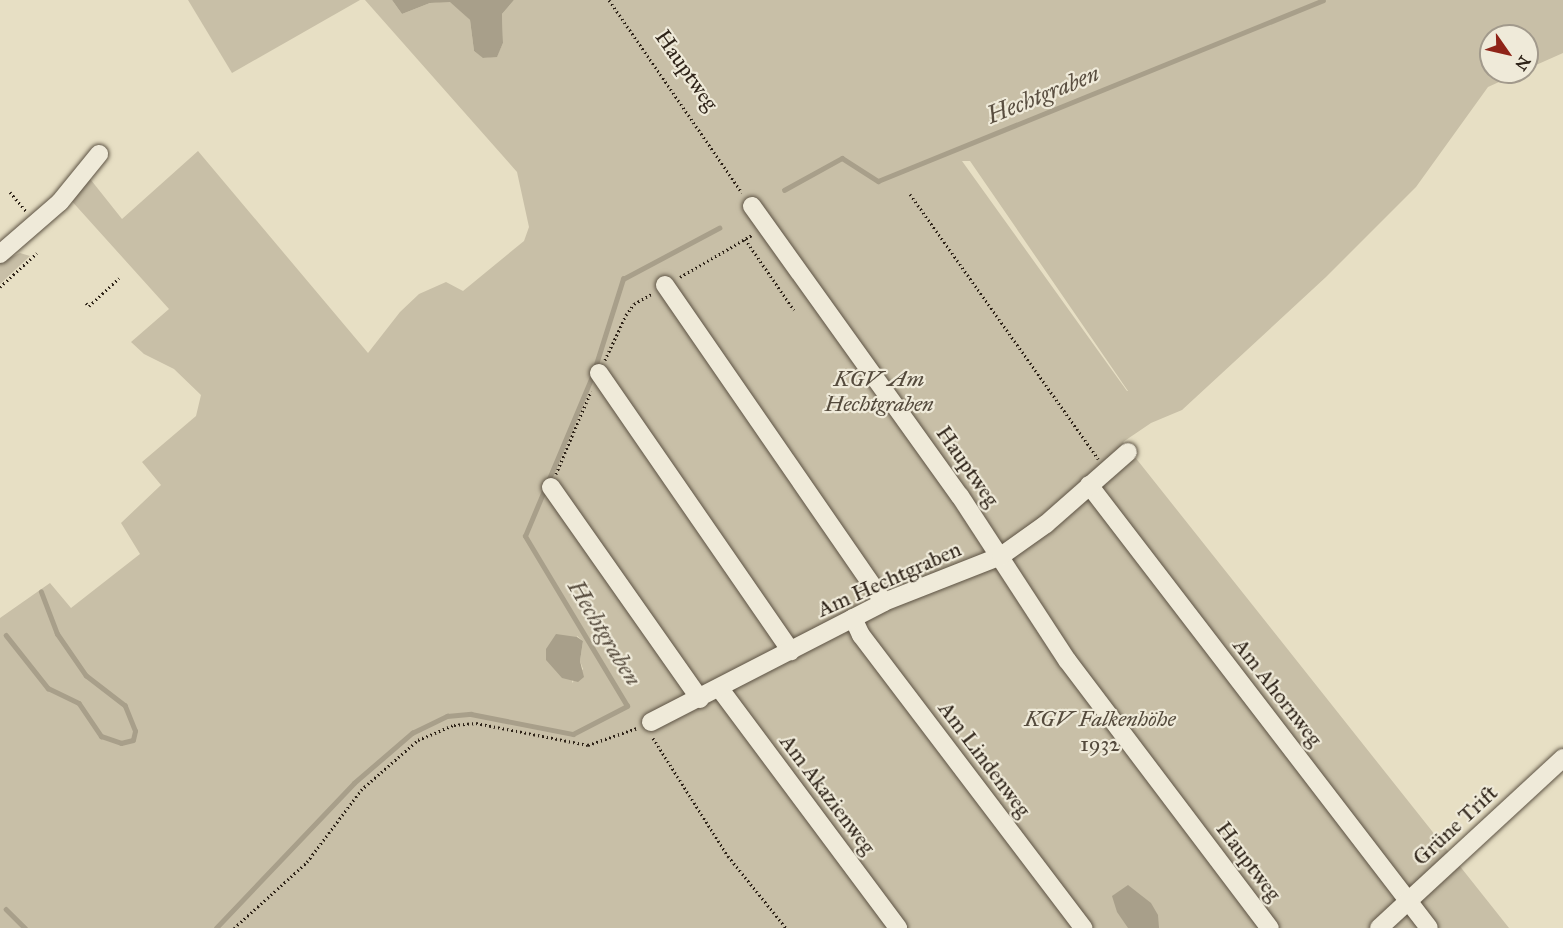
<!DOCTYPE html>
<html>
<head>
<meta charset="utf-8">
<style>
	body { margin:0 }
	#map { position:relative; width:1563px; height:928px; overflow:hidden; background:#e7dfc4; font-family:"IM FELL Great Primer",serif }
	div>[style] { position:absolute }
	.green>* { inset:0; background:#c8bfa7 }
	.water>* { inset:0; background:#a89f8a }
	.stream>* { height:4.5px; margin:-2.25px; padding:0 2.25px; transform-origin:2.25px; border-radius:2.25px; background:#a89f8a }
	.path>* { height:3px; margin-top:-1.5px; transform-origin:0; background:repeating-linear-gradient(90deg,#2e2318 0 1.5px,transparent 0 4.5px) }
	.roads { filter:drop-shadow(0 0 2px #5c5243) drop-shadow(0 0 2px #5c5243) }
	.minor>* { height:18px; margin:-9px; padding:0 9px; transform-origin:9px; border-radius:9px; background:#efead9 }
	span { translate:-50% -50%; white-space:nowrap; text-align:center; line-height:1.15; -webkit-text-stroke:4.5px #efead9; paint-order:stroke }
	.street-label { font-size:22px; color:#2e2318 }
	.park-label { font-size:22px; color:#544a3c; font-style:italic }
	.water-label { font-size:24px; color:#594e40; font-style:italic }
	.north { position:absolute; left:1479px; top:24px; width:60px; height:60px; box-sizing:border-box; background:#efead9; border:2px solid #a29a8c; border-radius:50%; rotate:124deg; font-size:16px; font-weight:700; line-height:24px; text-align:center; color:#2e2318 }
	.north::after { content:''; display:block; margin:auto; width:21px; height:27px; background:#8f2418; clip-path:polygon(50% 0,100% 100%,50% 72%,0 100%) }
</style>
</head>
<body>
<div id="map">
	<div class="green">
		<i style="clip-path:polygon(188px 0,360px 0,232px 73px)"></i>
		<i style="clip-path:polygon(evenodd,365px 0,392px 0,402px 14px,430px 3px,450px 1px,470px 20px,474px 51px,484px 58px,497px 56px,503px 43px,502px 14px,514px 0,1563px 0,1563px 53px,1527px 69px,1527px 36px,1491px 36px,1491px 72px,1521px 72px,1488px 87px,1416px 187px,1326px 277px,1182px 410px,1151px 423px,1123px 442px,1509px 928px,0 928px,0 618px,50px 583px,71px 608px,140px 554px,121px 523px,161px 485px,142px 462px,196px 416px,201px 395px,174px 369px,144px 354px,131px 342px,169px 309px,69px 198px,87px 175px,122px 219px,198px 151px,368px 353px,400px 312px,419px 294px,446px 282px,463px 291px,524px 241px,529px 227px,517px 172px,365px 0,962px 161px,970px 161px,1128px 391px,1127px 391px,962px 161px,365px 0,577px 636px,583px 641px,580px 661px,583px 669px,572px 683px,577px 636px)"></i>
		<i style="clip-path:polygon(20px 253px,30px 256px,0 284px,0 262px)"></i>
	</div>
	<div class="water">
		<i style="clip-path:polygon(392px 0,514px 0,502px 14px,503px 43px,497px 57px,483px 58px,474px 51px,470px 20px,450px 2px,430px 3px,402px 14px)"></i>
		<i style="clip-path:polygon(556px 634px,577px 637px,583px 641px,580px 661px,584px 677px,578px 682px,562px 678px,546px 660px,546px 649px)"></i>
		<i style="clip-path:polygon(1128px 885px,1151px 903px,1158px 915px,1159px 928px,1128px 928px,1117px 912px,1112px 896px)"></i>
	</div>
	<div class="stream">
		<i style="left:784px;top:190px;width:66px;rotate:-28.9deg"></i>
		<i style="left:842px;top:158px;width:43px;rotate:32.6deg"></i>
		<i style="left:878px;top:181px;width:480px;rotate:-22.1deg"></i>
		<i style="left:6px;top:635px;width:68px;rotate:51.6deg"></i>
		<i style="left:48px;top:688px;width:34px;rotate:26deg"></i>
		<i style="left:79px;top:703px;width:40px;rotate:56deg"></i>
		<i style="left:101px;top:736px;width:21px;rotate:19deg"></i>
		<i style="left:121px;top:743px;width:12px;rotate:-14deg"></i>
		<i style="left:133px;top:740px;width:9px;rotate:-77deg"></i>
		<i style="left:135px;top:731px;width:27px;rotate:-112deg"></i>
		<i style="left:125px;top:706px;width:49px;rotate:-142.4deg"></i>
		<i style="left:86px;top:676px;width:51px;rotate:-124.6deg"></i>
		<i style="left:57px;top:634px;width:45px;rotate:-110.9deg"></i>
		<i style="left:6px;top:909px;width:27px;rotate:45deg"></i>
		<i style="left:216px;top:928px;width:200px;rotate:-46.4deg"></i>
		<i style="left:354px;top:783px;width:77px;rotate:-40.8deg"></i>
		<i style="left:412px;top:733px;width:39px;rotate:-26deg"></i>
		<i style="left:447px;top:716px;width:24px;rotate:-5deg"></i>
		<i style="left:471px;top:714px;width:104px;rotate:11.1deg"></i>
		<i style="left:573px;top:734px;width:61px;rotate:-27.4deg"></i>
		<i style="left:627px;top:706px;width:198px;rotate:-121deg"></i>
		<i style="left:525px;top:536px;width:176px;rotate:-67.2deg"></i>
		<i style="left:593px;top:374px;width:100px;rotate:-72.5deg"></i>
		<i style="left:623px;top:279px;width:109px;rotate:-28deg"></i>
	</div>
	<div class="path">
		<i style="left:609px;top:0;width:234px;rotate:55.4deg"></i>
		<i style="left:10px;top:192px;width:25px;rotate:50deg"></i>
		<i style="left:910px;top:194px;width:325px;rotate:54.6deg"></i>
		<i style="left:745px;top:239px;width:86px;rotate:55.4deg"></i>
		<i style="left:680px;top:277px;width:83px;rotate:-30.3deg"></i>
		<i style="left:0;top:287px;width:50px;rotate:-42.6deg"></i>
		<i style="left:86px;top:303px;width:4px;rotate:45deg"></i>
		<i style="left:89px;top:306px;width:41px;rotate:-43deg"></i>
		<i style="left:605px;top:360px;width:50px;rotate:-65deg"></i>
		<i style="left:626px;top:315px;width:14px;rotate:-54deg"></i>
		<i style="left:634px;top:304px;width:20px;rotate:-30deg"></i>
		<i style="left:556px;top:474px;width:90px;rotate:-67.1deg"></i>
		<i style="left:653px;top:738px;width:140px;rotate:57.6deg"></i>
		<i style="left:728px;top:856px;width:92px;rotate:51.1deg"></i>
		<i style="left:234px;top:928px;width:98px;rotate:-42.1deg"></i>
		<i style="left:307px;top:862px;width:90px;rotate:-53.1deg"></i>
		<i style="left:361px;top:790px;width:76px;rotate:-41.3deg"></i>
		<i style="left:418px;top:740px;width:39px;rotate:-23deg"></i>
		<i style="left:454px;top:725px;width:22px;rotate:-5deg"></i>
		<i style="left:476px;top:723px;width:114px;rotate:11.1deg"></i>
		<i style="left:588px;top:745px;width:52px;rotate:-19.1deg"></i>
	</div>
	<div class="roads">
		<div class="minor">
			<i style="left:752px;top:206px;width:357px;rotate:54.4deg"></i>
			<i style="left:960px;top:496px;width:196px;rotate:56.9deg"></i>
			<i style="left:1067px;top:660px;width:336px;rotate:52.9deg"></i>
			<i style="left:0;top:254px;width:79px;rotate:-40.9deg"></i>
			<i style="left:60px;top:202px;width:62px;rotate:-50.9deg"></i>
			<i style="left:665px;top:285px;width:385px;rotate:55.4deg"></i>
			<i style="left:599px;top:373px;width:338px;rotate:55.4deg"></i>
			<i style="left:1089px;top:485px;width:558px;rotate:52.49deg"></i>
			<i style="left:551px;top:487px;width:259px;rotate:54.9deg"></i>
			<i style="left:853px;top:618px;width:19px;rotate:65deg"></i>
			<i style="left:861px;top:635px;width:368px;rotate:52.8deg"></i>
			<i style="left:720px;top:689px;width:298px;rotate:53.3deg"></i>
			<i style="left:651px;top:722px;width:262px;rotate:-27.2deg"></i>
			<i style="left:884px;top:602px;width:126px;rotate:-21.5deg"></i>
			<i style="left:1001px;top:556px;width:55px;rotate:-35.4deg"></i>
			<i style="left:1046px;top:524px;width:109px;rotate:-41.3deg"></i>
			<i style="left:1379px;top:928px;width:251px;rotate:-42.7deg"></i>
		</div>
	</div>
	<div class="street-label">
		<span style="left:687px;top:70px;rotate:55deg">Hauptweg</span>
		<span style="left:968px;top:466px;rotate:55deg">Hauptweg</span>
		<span style="left:889px;top:579px;rotate:-24deg">Am Hechtgraben</span>
		<span style="left:1278px;top:692px;rotate:52deg">Am Ahornweg</span>
		<span style="left:985px;top:759px;rotate:53deg">Am Lindenweg</span>
		<span style="left:828px;top:794px;rotate:53deg">Am Akazienweg</span>
		<span style="left:1455px;top:825px;rotate:-43deg">Grüne Trift</span>
		<span style="left:1249px;top:861px;rotate:53deg">Hauptweg</span>
	</div>
	<div class="park-label">
		<span style="left:879px;top:391px">KGV Am<br>Hechtgraben</span>
		<span style="left:1100px;top:731px">KGV Falkenhöhe<br>1932</span>
	</div>
	<div class="water-label">
		<span style="left:1043px;top:95px;rotate:-22deg">Hechtgraben</span>
		<span style="left:604px;top:633px;rotate:59deg">Hechtgraben</span>
	</div>
	<div class="north">N</div>
</div>
</body>
</html>
